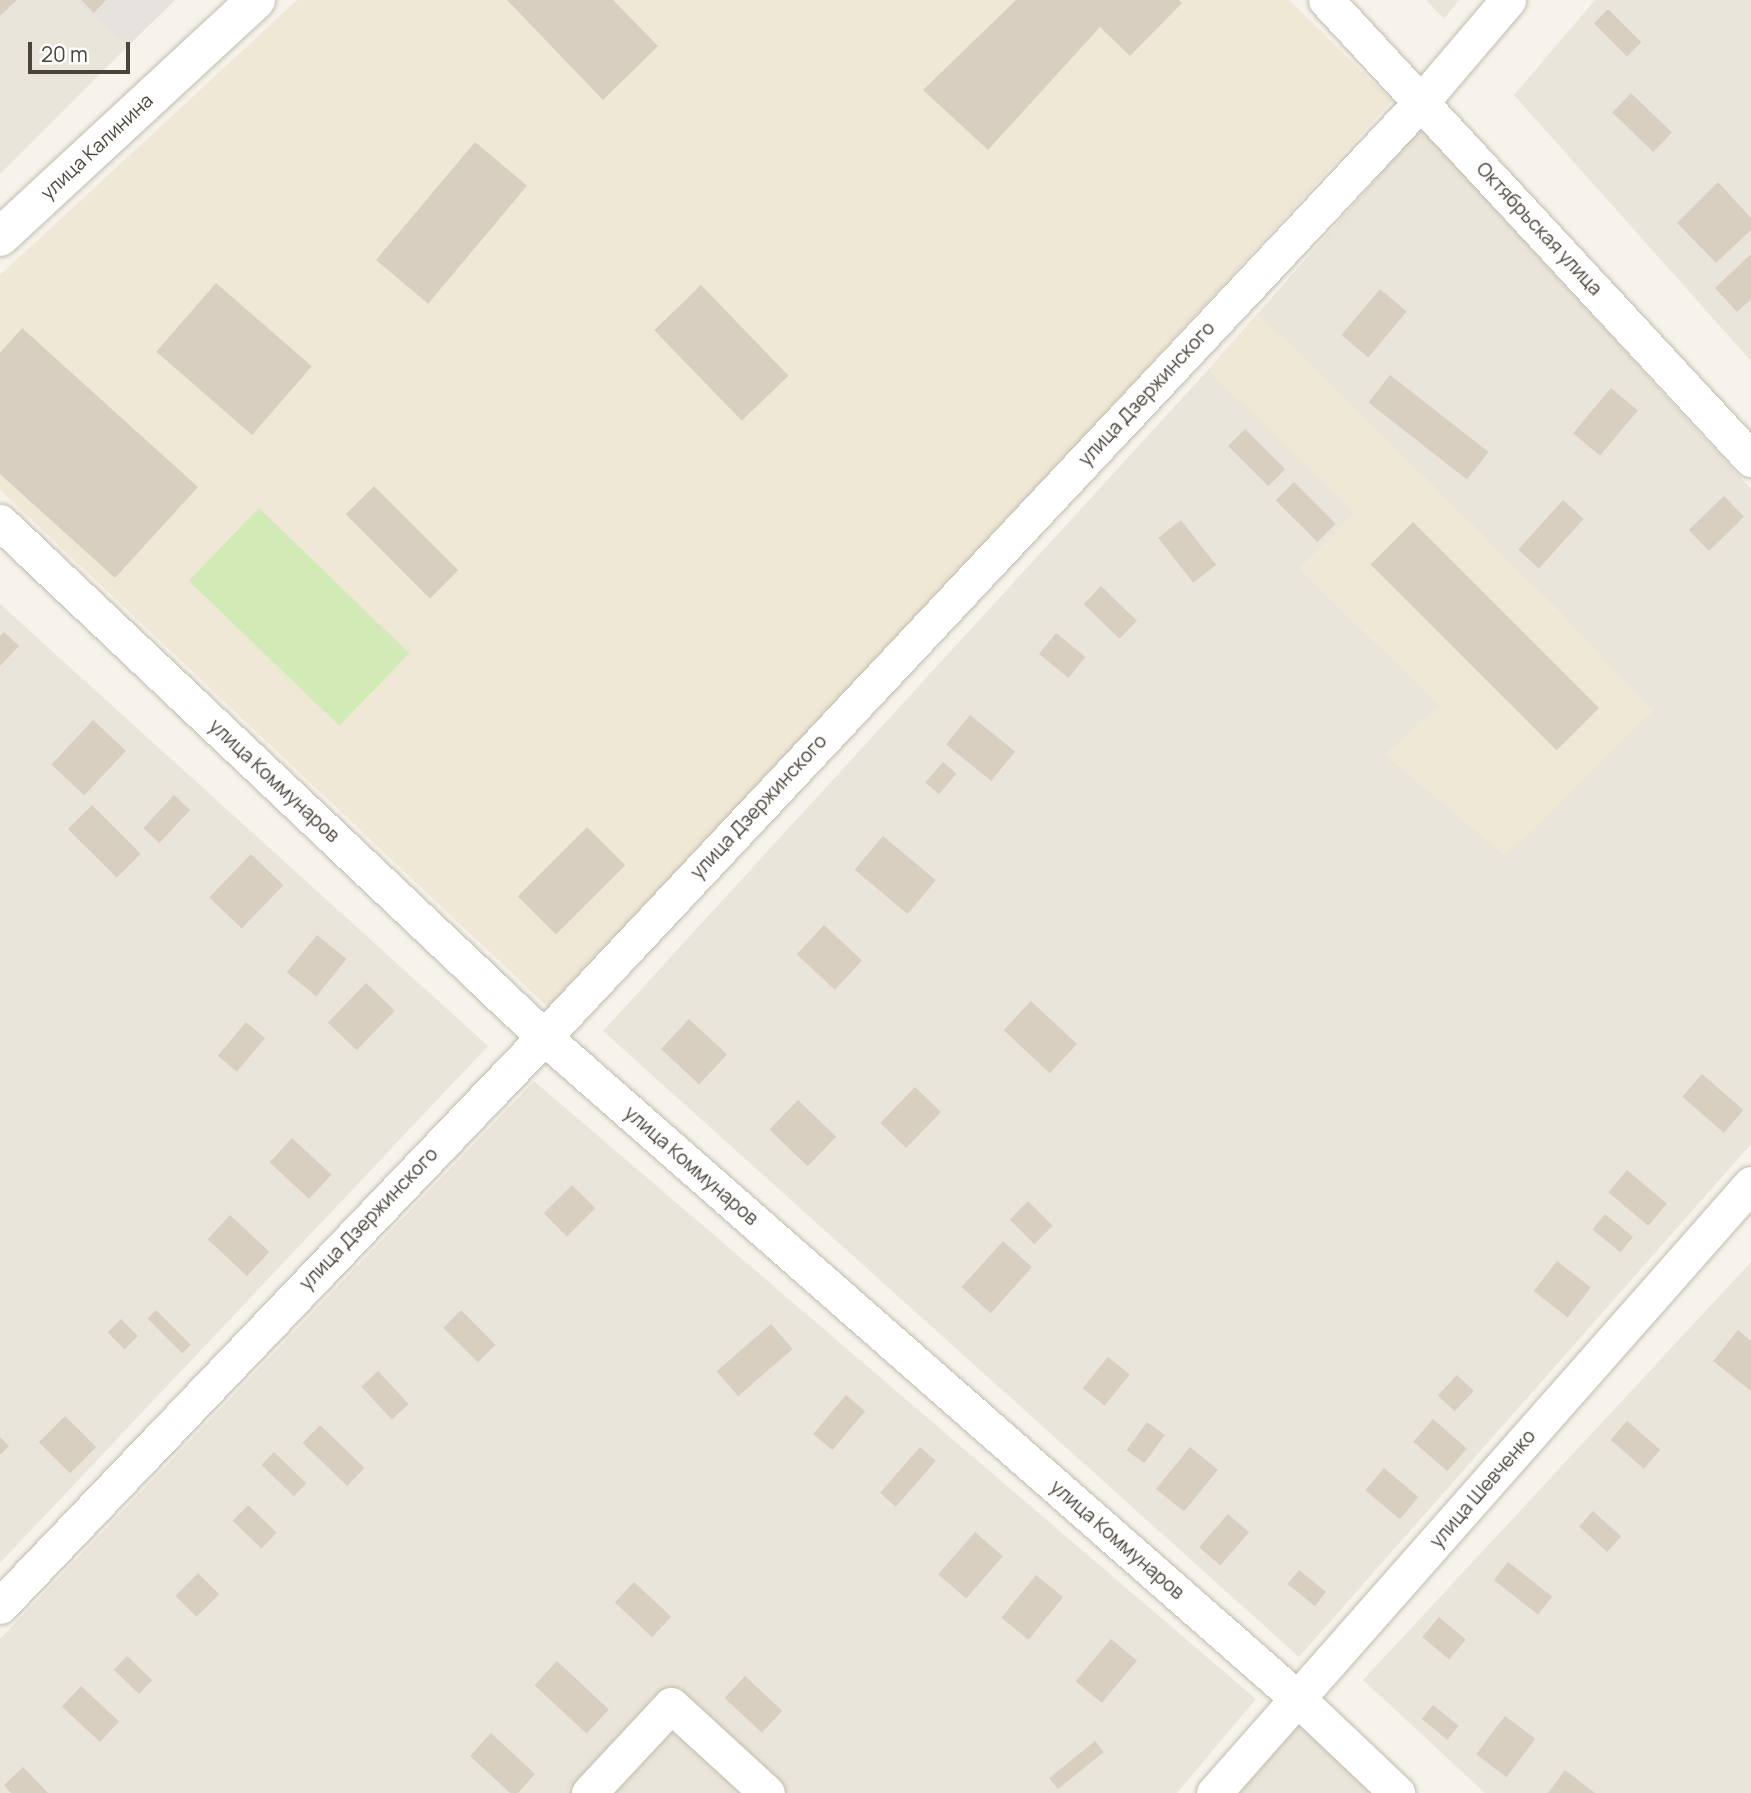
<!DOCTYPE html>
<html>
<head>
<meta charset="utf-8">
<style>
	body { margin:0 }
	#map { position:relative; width:1751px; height:1793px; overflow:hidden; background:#f6f3ec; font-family:Manrope,sans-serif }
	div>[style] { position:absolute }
	.residential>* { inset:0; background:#eae5da }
	.industrial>* { inset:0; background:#e6e2dd }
	.education>* { inset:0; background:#efe8d6 }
	.green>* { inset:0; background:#d2eab5; transform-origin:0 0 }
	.building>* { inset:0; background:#d8cfc1; transform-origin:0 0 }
	.roads { filter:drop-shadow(0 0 2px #c2bbae) drop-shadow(0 0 2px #c2bbae) }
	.minor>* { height:35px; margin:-17.5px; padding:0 17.5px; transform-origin:17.5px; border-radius:17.5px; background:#fff }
	.tertiary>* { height:38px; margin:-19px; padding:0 19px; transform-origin:19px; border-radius:19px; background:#fff }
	span { translate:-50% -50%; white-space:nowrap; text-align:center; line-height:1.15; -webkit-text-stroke:5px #fff; paint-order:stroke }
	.street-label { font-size:19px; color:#4b4439 }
	.scale { position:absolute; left:28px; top:42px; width:102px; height:32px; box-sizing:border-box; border:4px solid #4b4439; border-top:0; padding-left:9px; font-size:21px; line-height:24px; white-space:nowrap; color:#4b4439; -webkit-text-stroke:5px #fff; paint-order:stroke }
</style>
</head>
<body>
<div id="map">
	<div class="residential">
		<i style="clip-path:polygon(0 0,75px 0,127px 47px,0 174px)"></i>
		<i style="clip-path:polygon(1426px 0,1459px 0,1444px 19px)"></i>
		<i style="clip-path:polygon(1595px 0,1751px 0,1751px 361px,1514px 95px)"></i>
		<i style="clip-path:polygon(1421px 128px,1751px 489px,1751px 1144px,1299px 1657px,603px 1031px,1208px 370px)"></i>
		<i style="clip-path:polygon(0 604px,488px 1046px,0 1563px)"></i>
		<i style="clip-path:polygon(534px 1081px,1256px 1699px,1177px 1793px,0 1793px,0 1639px)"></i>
		<i style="clip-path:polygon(1751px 1262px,1751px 1793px,1485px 1793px,1363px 1680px)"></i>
		<i style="clip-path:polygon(1299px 1724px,1371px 1793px,1235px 1793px)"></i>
	</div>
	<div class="industrial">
		<i style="clip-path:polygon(75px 0,175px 0,127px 47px)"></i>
	</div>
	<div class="education">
		<i style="clip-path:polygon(297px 0,1289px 0,1392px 101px,554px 1013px,0 490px,0 275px)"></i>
		<i style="clip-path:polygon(1257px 314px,1298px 351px,1559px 611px,1653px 711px,1505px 856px,1385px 755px,1439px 705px,1299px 569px,1354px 513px,1208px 370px)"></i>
	</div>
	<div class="green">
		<i style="left:259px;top:508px;width:209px;height:101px;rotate:44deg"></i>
	</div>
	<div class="building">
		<i style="clip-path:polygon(0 0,17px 0,0 16px)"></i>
		<i style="clip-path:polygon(81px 0,106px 0,94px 13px)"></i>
		<i style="clip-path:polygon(507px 0,613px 0,658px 46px,603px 100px)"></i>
		<i style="clip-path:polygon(1016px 0,1179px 0,1182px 3px,1130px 56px,1100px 27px,988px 150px,923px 90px)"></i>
		<i style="left:1608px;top:9px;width:47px;height:20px;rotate:45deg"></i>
		<i style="left:1631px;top:93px;width:57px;height:27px;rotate:44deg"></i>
		<i style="left:475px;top:142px;width:68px;height:154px;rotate:40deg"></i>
		<i style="clip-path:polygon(1718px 182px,1751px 218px,1751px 230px,1716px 263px,1677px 223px)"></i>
		<i style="clip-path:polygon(1751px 254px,1751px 299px,1737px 312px,1715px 288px)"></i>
		<i style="left:216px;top:283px;width:127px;height:91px;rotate:41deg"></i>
		<i style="left:701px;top:285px;width:126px;height:65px;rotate:46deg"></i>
		<i style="left:1380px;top:289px;width:35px;height:60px;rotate:40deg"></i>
		<i style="clip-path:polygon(22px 328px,198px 487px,115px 578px,0 474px,0 353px)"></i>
		<i style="left:1390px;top:375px;width:125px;height:35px;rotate:38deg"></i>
		<i style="left:1611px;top:388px;width:35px;height:59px;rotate:40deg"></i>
		<i style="left:1245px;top:429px;width:57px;height:24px;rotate:45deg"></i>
		<i style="left:1294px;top:482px;width:59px;height:26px;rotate:45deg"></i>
		<i style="left:374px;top:486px;width:119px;height:40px;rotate:45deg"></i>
		<i style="left:1724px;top:496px;width:29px;height:49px;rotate:46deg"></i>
		<i style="left:1563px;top:500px;width:28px;height:67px;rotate:42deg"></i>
		<i style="left:1181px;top:520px;width:57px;height:29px;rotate:52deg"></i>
		<i style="left:1413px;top:522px;width:263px;height:60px;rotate:45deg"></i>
		<i style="left:1101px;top:586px;width:50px;height:25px;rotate:44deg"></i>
		<i style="clip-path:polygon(4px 632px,19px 646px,0 666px,0 636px)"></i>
		<i style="left:1056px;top:633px;width:38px;height:27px;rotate:39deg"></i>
		<i style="left:970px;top:715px;width:58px;height:38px;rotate:39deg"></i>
		<i style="left:93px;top:720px;width:45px;height:61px;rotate:43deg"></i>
		<i style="left:943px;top:762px;width:18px;height:27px;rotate:41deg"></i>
		<i style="left:174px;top:795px;width:22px;height:45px;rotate:43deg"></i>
		<i style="left:92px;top:805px;width:69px;height:34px;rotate:45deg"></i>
		<i style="left:587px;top:827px;width:54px;height:98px;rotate:45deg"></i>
		<i style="left:883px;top:836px;width:69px;height:44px;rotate:40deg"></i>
		<i style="left:251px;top:854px;width:45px;height:60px;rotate:44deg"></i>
		<i style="left:824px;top:925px;width:52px;height:40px;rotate:43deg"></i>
		<i style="left:317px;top:935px;width:38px;height:48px;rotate:39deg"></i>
		<i style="left:366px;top:983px;width:40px;height:55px;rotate:44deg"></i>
		<i style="left:1031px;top:1001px;width:63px;height:40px;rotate:43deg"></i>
		<i style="left:689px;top:1019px;width:52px;height:41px;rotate:43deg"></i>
		<i style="left:246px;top:1022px;width:25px;height:44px;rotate:40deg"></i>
		<i style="left:1702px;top:1074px;width:55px;height:30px;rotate:41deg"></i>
		<i style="left:915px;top:1087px;width:36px;height:50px;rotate:44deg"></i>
		<i style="left:798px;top:1100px;width:53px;height:41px;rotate:44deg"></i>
		<i style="left:292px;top:1138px;width:54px;height:33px;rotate:43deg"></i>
		<i style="left:1627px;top:1170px;width:52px;height:29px;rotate:40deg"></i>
		<i style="left:572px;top:1185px;width:33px;height:40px;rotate:45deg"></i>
		<i style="left:1028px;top:1201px;width:35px;height:26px;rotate:45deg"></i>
		<i style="left:1605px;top:1214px;width:36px;height:20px;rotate:39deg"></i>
		<i style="left:230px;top:1215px;width:54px;height:33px;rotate:43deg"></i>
		<i style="left:1003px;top:1241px;width:39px;height:62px;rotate:42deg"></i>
		<i style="left:1557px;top:1261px;width:43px;height:38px;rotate:38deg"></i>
		<i style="left:156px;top:1310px;width:49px;height:12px;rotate:45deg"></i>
		<i style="left:461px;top:1310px;width:49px;height:25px;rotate:45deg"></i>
		<i style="left:121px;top:1319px;width:24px;height:19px;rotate:45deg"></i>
		<i style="left:771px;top:1324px;width:33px;height:72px;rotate:49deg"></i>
		<i style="clip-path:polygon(1738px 1330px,1751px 1341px,1751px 1391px,1713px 1361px)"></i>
		<i style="left:1108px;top:1357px;width:28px;height:40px;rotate:39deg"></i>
		<i style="left:378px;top:1371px;width:45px;height:23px;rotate:47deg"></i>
		<i style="left:1457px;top:1375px;width:23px;height:28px;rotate:43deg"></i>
		<i style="left:846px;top:1395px;width:25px;height:51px;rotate:40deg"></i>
		<i style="left:65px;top:1416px;width:44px;height:37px;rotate:45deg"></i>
		<i style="left:1433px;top:1419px;width:45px;height:30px;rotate:41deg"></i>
		<i style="left:1627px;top:1421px;width:44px;height:25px;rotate:41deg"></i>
		<i style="left:1147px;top:1422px;width:22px;height:35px;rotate:36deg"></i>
		<i style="left:320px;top:1425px;width:62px;height:25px;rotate:44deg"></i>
		<i style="clip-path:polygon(0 1437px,9px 1446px,0 1455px)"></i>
		<i style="left:920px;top:1447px;width:21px;height:61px;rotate:41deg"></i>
		<i style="left:1190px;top:1447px;width:36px;height:54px;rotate:39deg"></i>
		<i style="left:274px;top:1452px;width:45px;height:18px;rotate:44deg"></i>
		<i style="left:1384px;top:1468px;width:45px;height:29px;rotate:40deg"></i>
		<i style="left:248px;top:1505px;width:40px;height:22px;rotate:44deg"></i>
		<i style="left:1593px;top:1511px;width:38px;height:21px;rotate:42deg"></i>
		<i style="left:1228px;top:1514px;width:28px;height:44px;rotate:41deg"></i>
		<i style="left:975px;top:1532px;width:37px;height:56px;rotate:41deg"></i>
		<i style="left:1508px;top:1562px;width:56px;height:23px;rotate:38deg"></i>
		<i style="left:1299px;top:1570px;width:35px;height:18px;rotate:39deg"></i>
		<i style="left:198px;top:1573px;width:30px;height:32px;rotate:45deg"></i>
		<i style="left:1036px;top:1575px;width:35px;height:55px;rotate:39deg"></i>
		<i style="left:634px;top:1582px;width:51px;height:28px;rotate:43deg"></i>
		<i style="left:1439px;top:1617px;width:35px;height:26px;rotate:40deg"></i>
		<i style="left:1111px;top:1639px;width:34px;height:55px;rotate:40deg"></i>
		<i style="left:127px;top:1656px;width:35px;height:19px;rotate:44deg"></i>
		<i style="left:557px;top:1661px;width:71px;height:33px;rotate:43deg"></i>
		<i style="left:745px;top:1676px;width:51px;height:30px;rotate:43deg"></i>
		<i style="left:81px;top:1686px;width:52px;height:28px;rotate:43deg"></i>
		<i style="left:1433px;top:1705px;width:33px;height:18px;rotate:39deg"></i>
		<i style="left:1505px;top:1716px;width:38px;height:48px;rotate:37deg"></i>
		<i style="clip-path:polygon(491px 1733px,535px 1774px,518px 1793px,510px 1793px,470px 1756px)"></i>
		<i style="left:1095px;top:1741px;width:14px;height:59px;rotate:51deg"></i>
		<i style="clip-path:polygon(23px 1767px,48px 1793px,11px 1793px,4px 1785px)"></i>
		<i style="clip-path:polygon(1565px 1770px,1595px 1793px,1548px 1793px)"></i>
	</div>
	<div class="roads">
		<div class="minor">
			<i style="left:1326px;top:0;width:626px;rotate:47.2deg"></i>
			<i style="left:0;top:522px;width:749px;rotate:43.43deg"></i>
			<i style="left:544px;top:1037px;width:1003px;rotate:41.28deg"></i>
			<i style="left:1298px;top:1699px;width:137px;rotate:43.5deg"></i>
			<i style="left:0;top:1606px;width:787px;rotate:-46.29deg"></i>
			<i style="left:544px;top:1037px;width:1283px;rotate:-46.83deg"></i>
			<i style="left:1422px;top:101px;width:133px;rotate:-49.6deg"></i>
			<i style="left:589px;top:1793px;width:120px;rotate:-47deg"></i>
			<i style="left:671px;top:1705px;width:130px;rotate:42.5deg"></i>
			<i style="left:1214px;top:1793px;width:812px;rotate:-48.6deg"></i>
		</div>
		<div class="tertiary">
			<i style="left:0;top:237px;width:349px;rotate:-42.8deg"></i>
		</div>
	</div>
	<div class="street-label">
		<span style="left:97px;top:147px;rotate:-43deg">улица Калинина</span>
		<span style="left:1539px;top:229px;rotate:47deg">Октябрьская улица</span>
		<span style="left:1147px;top:394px;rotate:-47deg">улица Дзержинского</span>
		<span style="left:274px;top:781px;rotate:43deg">улица Коммунаров</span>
		<span style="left:759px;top:807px;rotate:-47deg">улица Дзержинского</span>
		<span style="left:691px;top:1166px;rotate:41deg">улица Коммунаров</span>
		<span style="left:369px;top:1219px;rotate:-46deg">улица Дзержинского</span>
		<span style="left:1483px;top:1489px;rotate:-49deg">улица Шевченко</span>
		<span style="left:1117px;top:1540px;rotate:41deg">улица Коммунаров</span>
	</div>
	<div class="scale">20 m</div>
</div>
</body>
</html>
